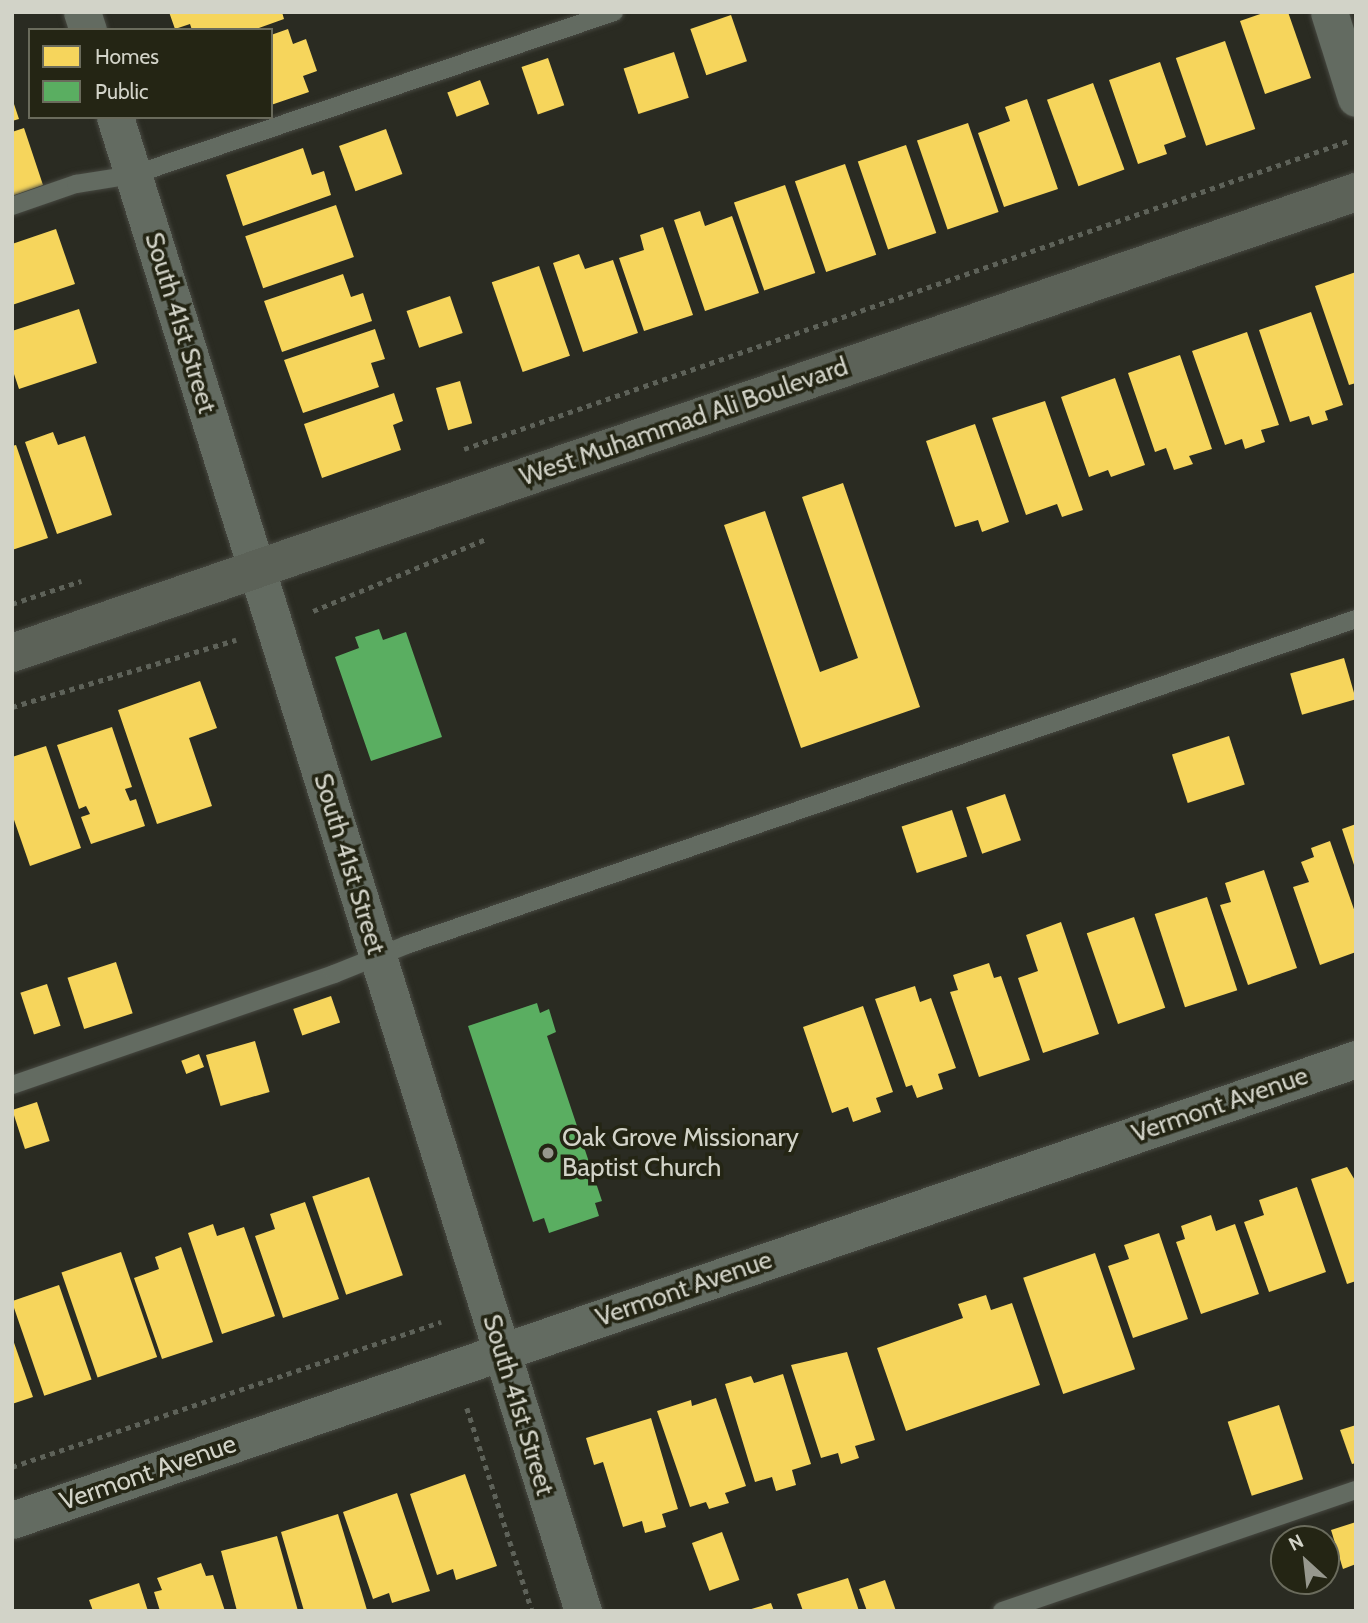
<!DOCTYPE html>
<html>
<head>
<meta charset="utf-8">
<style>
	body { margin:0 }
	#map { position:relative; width:1368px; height:1623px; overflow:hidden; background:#2a2b22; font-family:Cabin,sans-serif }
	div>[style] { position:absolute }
	.homes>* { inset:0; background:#f6d55c; transform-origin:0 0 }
	.public>* { inset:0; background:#5aae61 }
	.path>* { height:4.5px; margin-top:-2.25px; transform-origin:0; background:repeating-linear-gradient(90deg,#5e6259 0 5px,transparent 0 10px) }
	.roads { filter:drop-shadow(0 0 2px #474841) drop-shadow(0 0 2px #474841) }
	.lane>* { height:18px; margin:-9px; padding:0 9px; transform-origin:9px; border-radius:9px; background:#636b61 }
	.street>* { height:37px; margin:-18.5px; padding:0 18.5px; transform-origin:18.5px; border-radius:18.5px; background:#636b61 }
	.secondary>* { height:38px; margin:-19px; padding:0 19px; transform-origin:19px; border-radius:19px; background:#5c6258 }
	.dots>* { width:19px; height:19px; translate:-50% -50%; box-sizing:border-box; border:4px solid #242514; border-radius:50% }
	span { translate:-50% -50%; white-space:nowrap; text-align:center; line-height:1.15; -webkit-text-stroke:7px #242514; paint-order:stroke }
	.street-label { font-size:26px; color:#d2d3c8 }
	.poi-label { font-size:26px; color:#d2d3c8 }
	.left { translate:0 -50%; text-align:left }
	.frame { position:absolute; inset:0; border:14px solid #d2d3c8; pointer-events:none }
	.legend { position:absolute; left:28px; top:28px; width:245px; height:91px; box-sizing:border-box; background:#242514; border:2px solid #6a6b5c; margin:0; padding:9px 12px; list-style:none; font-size:21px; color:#d2d3c8 }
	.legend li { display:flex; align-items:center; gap:14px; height:35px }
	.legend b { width:35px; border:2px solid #6a6b5c }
	.north { position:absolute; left:1270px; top:1525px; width:70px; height:70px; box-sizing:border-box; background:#242514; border:2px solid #6a6b5c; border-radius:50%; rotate:333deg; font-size:19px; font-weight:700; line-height:28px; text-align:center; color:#d2d3c8 }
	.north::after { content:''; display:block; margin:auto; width:24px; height:32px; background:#97988e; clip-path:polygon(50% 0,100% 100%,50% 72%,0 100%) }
</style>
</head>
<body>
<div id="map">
	<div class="homes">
		<i style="clip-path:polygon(169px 12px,282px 12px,284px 19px,253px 30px,192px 30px,190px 24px,175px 29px)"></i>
		<i style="clip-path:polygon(1266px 12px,1288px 12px,1311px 78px,1265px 94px,1240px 21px)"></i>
		<i style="left:731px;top:15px;width:49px;height:43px;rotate:71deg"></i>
		<i style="clip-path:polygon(288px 29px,293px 44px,306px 39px,317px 71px,303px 76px,309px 92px,271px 105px,271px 35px)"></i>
		<i style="left:1225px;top:41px;width:93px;height:52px;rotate:71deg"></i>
		<i style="left:674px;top:52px;width:48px;height:53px;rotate:72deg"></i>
		<i style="left:548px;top:58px;width:50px;height:28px;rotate:71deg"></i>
		<i style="clip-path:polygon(1160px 62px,1186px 137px,1164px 145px,1167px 154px,1138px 164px,1109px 80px)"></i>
		<i style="left:480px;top:80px;width:26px;height:35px;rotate:69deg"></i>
		<i style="left:1093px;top:83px;width:92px;height:49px;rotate:70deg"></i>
		<i style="clip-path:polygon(1027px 99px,1058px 189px,1004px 207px,978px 133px,1010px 121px,1005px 107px)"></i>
		<i style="clip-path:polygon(13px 101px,19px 119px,12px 121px,12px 102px)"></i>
		<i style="left:968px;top:123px;width:94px;height:54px;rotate:71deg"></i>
		<i style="clip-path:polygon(24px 128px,43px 185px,12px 196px,12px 132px)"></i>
		<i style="left:386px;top:129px;width:48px;height:50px;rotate:70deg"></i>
		<i style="left:906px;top:145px;width:93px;height:51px;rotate:71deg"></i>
		<i style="clip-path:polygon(303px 148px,312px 175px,324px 171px,331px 195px,243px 226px,226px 175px)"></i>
		<i style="left:845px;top:164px;width:96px;height:53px;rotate:71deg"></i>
		<i style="left:785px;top:185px;width:93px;height:54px;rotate:71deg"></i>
		<i style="left:336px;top:205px;width:55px;height:96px;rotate:71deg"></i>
		<i style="clip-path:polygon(700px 211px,705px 226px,732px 216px,759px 293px,705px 311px,674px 220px)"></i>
		<i style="clip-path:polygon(663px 227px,693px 315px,644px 331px,619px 258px,644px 250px,640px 235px)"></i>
		<i style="clip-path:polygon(56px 229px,75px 284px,12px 305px,12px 244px)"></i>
		<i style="clip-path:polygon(579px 254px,585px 269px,613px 260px,638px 333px,583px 352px,553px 263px)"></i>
		<i style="left:539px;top:266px;width:95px;height:50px;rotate:71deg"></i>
		<i style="clip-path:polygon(1356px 272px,1356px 383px,1349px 385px,1315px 286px)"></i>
		<i style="clip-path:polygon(343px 274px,351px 297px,363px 293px,372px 321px,282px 352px,264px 301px)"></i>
		<i style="left:450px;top:296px;width:39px;height:46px;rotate:71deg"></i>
		<i style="clip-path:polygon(79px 309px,97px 363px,19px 389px,12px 368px,12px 331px)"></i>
		<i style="clip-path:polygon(1311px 312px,1343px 405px,1325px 411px,1328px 420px,1312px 425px,1309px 416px,1290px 422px,1259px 330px)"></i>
		<i style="clip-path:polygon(375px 329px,385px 359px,371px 363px,379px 387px,303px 413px,284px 360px)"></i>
		<i style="clip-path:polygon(1247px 332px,1279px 425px,1261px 430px,1265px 442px,1245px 449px,1242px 439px,1225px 445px,1192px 351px)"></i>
		<i style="clip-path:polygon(1180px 355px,1212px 449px,1189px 456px,1193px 464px,1174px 470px,1166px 448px,1155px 452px,1128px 373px)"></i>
		<i style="clip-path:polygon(1115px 378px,1145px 465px,1111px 477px,1108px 470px,1089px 477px,1061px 397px)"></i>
		<i style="left:460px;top:381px;width:44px;height:25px;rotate:74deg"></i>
		<i style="clip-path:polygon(394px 393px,403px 421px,393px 425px,401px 450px,322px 478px,304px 424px)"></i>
		<i style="clip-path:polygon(1045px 401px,1083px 510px,1062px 517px,1057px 504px,1026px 515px,992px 418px)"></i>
		<i style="clip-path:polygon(975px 424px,1009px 522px,982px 532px,978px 520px,955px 527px,926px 441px)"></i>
		<i style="clip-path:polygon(53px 432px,58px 445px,85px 436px,112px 515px,57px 534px,25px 442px)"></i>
		<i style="clip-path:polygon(16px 445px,48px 538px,12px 550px,12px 446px)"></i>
		<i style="clip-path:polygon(843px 483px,920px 707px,801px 748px,724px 525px,765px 511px,820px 672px,858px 658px,802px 497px)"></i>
		<i style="left:1344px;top:658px;width:43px;height:56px;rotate:74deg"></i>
		<i style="clip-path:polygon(200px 681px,217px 728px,189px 738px,212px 806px,157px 824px,118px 710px)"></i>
		<i style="clip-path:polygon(112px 727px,132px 787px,125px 789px,130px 801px,136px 799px,145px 826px,91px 844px,81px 817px,90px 814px,86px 806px,79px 809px,57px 745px)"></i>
		<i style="left:1229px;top:736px;width:51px;height:60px;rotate:72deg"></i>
		<i style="clip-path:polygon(46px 746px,81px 848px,30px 866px,12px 814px,12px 757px)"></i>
		<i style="left:1005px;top:794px;width:49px;height:41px;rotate:71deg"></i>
		<i style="left:952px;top:810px;width:49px;height:53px;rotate:72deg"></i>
		<i style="clip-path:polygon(1356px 824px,1356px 868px,1355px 868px,1342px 829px)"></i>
		<i style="clip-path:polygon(1330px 841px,1356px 915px,1356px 952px,1320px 965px,1293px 887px,1309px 882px,1301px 862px,1314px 857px,1311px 848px)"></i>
		<i style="clip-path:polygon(1264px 870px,1297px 968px,1248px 985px,1220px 905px,1231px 902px,1225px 883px)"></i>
		<i style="left:1207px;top:897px;width:98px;height:55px;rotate:72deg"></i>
		<i style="left:1134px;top:917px;width:96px;height:50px;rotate:71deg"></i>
		<i style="clip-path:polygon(1061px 922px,1099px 1034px,1043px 1053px,1018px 978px,1038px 971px,1026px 935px)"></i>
		<i style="left:116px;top:962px;width:54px;height:51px;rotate:72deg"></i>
		<i style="clip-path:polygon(989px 963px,994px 978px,1001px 976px,1030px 1060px,979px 1077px,950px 992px,958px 990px,953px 975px)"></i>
		<i style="left:47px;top:984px;width:44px;height:28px;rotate:72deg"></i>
		<i style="clip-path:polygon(915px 986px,920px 1002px,931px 998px,956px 1068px,938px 1074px,943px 1089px,917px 1098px,912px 1085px,906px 1087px,875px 999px)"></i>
		<i style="left:331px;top:996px;width:28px;height:40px;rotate:71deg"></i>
		<i style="clip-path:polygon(863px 1006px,893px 1092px,876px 1098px,881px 1112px,853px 1122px,848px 1107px,832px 1113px,803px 1027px)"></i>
		<i style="left:255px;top:1041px;width:53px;height:51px;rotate:74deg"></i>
		<i style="left:199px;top:1054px;width:14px;height:19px;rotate:69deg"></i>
		<i style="left:37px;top:1102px;width:41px;height:26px;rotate:72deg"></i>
		<i style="clip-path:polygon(1347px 1167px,1356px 1182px,1356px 1281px,1347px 1284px,1311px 1179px)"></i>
		<i style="left:369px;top:1177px;width:104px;height:60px;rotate:71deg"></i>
		<i style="clip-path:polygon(1297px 1187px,1326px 1272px,1269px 1292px,1244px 1222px,1264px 1215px,1259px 1200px)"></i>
		<i style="clip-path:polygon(305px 1202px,339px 1299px,283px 1318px,255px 1236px,275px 1229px,270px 1214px)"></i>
		<i style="clip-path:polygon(1211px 1215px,1216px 1231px,1235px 1224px,1259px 1294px,1201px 1314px,1176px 1242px,1185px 1239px,1181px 1226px)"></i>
		<i style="clip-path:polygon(213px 1224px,217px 1236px,244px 1227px,275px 1316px,222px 1334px,188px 1233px)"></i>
		<i style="clip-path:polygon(1159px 1233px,1188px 1319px,1133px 1338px,1108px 1266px,1129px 1259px,1124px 1245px)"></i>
		<i style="clip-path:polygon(181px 1247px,213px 1342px,162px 1359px,134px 1278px,159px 1269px,155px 1257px)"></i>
		<i style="left:121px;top:1252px;width:111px;height:63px;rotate:71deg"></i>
		<i style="left:1095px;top:1253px;width:123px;height:76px;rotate:71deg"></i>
		<i style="left:59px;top:1285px;width:100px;height:50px;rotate:71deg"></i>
		<i style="clip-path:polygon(986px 1295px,991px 1310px,1012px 1303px,1040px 1385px,906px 1431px,877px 1348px,963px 1318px,958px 1304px)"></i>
		<i style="clip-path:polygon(12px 1337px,33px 1397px,12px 1404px)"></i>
		<i style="clip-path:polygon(847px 1352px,875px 1440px,855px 1446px,859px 1458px,841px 1464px,838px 1453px,821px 1458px,791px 1365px)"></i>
		<i style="clip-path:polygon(783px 1374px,811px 1464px,792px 1470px,796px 1485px,776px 1491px,772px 1477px,755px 1482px,725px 1384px,751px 1376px,754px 1383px)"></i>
		<i style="clip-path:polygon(716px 1398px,746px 1486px,725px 1493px,729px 1503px,709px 1509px,706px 1502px,690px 1507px,657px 1411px,691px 1400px,692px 1406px)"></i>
		<i style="left:1279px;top:1405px;width:78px;height:54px;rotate:72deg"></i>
		<i style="clip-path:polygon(651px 1418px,678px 1509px,662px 1514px,666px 1527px,645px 1533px,642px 1521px,623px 1527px,603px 1462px,594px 1465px,586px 1438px)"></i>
		<i style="clip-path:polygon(1356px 1425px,1356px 1463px,1352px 1464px,1340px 1430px)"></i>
		<i style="clip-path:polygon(465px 1474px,497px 1566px,456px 1580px,453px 1569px,437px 1575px,410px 1494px)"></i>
		<i style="clip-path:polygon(397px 1493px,430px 1591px,392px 1603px,389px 1593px,373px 1599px,343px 1512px)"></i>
		<i style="clip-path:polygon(338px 1514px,367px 1610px,304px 1611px,281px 1532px)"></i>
		<i style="clip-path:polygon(1356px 1522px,1356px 1564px,1343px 1569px,1331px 1530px)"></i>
		<i style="left:722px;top:1532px;width:51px;height:32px;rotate:70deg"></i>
		<i style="clip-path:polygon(277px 1536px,298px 1611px,237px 1611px,221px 1551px)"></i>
		<i style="clip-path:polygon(201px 1563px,206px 1576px,213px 1575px,225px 1611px,160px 1611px,154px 1592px,162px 1590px,157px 1578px)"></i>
		<i style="clip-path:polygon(848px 1578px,859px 1611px,803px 1611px,797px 1594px)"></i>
		<i style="clip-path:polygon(885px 1580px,896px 1611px,867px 1611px,859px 1589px)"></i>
		<i style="clip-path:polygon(139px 1583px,148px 1611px,93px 1611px,89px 1600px)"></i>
		<i style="clip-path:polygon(771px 1603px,774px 1611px,748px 1611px,748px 1610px)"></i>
	</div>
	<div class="public">
		<i style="clip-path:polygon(379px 629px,383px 640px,406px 632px,442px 737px,371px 761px,335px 657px,359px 648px,355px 637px)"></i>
		<i style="clip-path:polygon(537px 1003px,540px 1013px,549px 1009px,556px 1032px,547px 1036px,602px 1201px,595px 1203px,599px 1216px,549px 1233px,544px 1218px,533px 1222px,468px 1026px)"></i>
	</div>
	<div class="path">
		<i style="left:464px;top:449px;width:939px;rotate:-19.21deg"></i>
		<i style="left:12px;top:604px;width:73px;rotate:-18.4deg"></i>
		<i style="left:313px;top:611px;width:187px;rotate:-22.6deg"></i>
		<i style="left:12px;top:707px;width:234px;rotate:-16.7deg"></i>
		<i style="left:467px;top:1408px;width:213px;rotate:72.2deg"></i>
		<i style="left:12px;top:1467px;width:453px;rotate:-18.7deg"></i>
	</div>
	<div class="roads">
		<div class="lane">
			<i style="left:12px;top:206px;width:68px;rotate:-19deg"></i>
			<i style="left:76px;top:184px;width:58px;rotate:-9deg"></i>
			<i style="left:133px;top:175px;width:508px;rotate:-18.72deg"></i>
			<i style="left:12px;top:1085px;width:341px;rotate:-19deg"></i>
			<i style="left:334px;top:974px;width:78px;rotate:-21.9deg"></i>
			<i style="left:406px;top:945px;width:1004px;rotate:-18.94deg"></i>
			<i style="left:1002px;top:1611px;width:374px;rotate:-18.9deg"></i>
		</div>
		<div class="street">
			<i style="left:82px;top:12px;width:19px;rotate:72deg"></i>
			<i style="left:1329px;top:12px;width:90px;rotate:72.6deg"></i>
			<i style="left:115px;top:117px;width:1566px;rotate:72.61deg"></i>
			<i style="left:12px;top:1520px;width:1421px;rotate:-18.93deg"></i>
		</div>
		<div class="secondary">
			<i style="left:12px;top:653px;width:1421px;rotate:-18.93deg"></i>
		</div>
	</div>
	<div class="dots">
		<i style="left:548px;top:1153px;background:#97988e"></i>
	</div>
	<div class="street-label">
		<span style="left:180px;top:323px;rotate:73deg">South 41st Street</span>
		<span style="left:684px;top:422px;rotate:-19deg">West Muhammad Ali Boulevard</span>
		<span style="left:349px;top:864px;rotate:73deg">South 41st Street</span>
		<span style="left:1220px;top:1105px;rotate:-19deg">Vermont Avenue</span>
		<span style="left:684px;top:1289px;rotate:-19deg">Vermont Avenue</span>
		<span style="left:518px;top:1405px;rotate:73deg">South 41st Street</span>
		<span style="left:148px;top:1473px;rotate:-19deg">Vermont Avenue</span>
	</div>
	<div class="poi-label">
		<span class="left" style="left:562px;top:1153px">Oak Grove Missionary<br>Baptist Church</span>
	</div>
	<div class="frame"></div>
	<ul class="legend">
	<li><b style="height:19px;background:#f6d55c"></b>Homes</li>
	<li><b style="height:19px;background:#5aae61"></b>Public</li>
	</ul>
	<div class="north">N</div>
</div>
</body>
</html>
